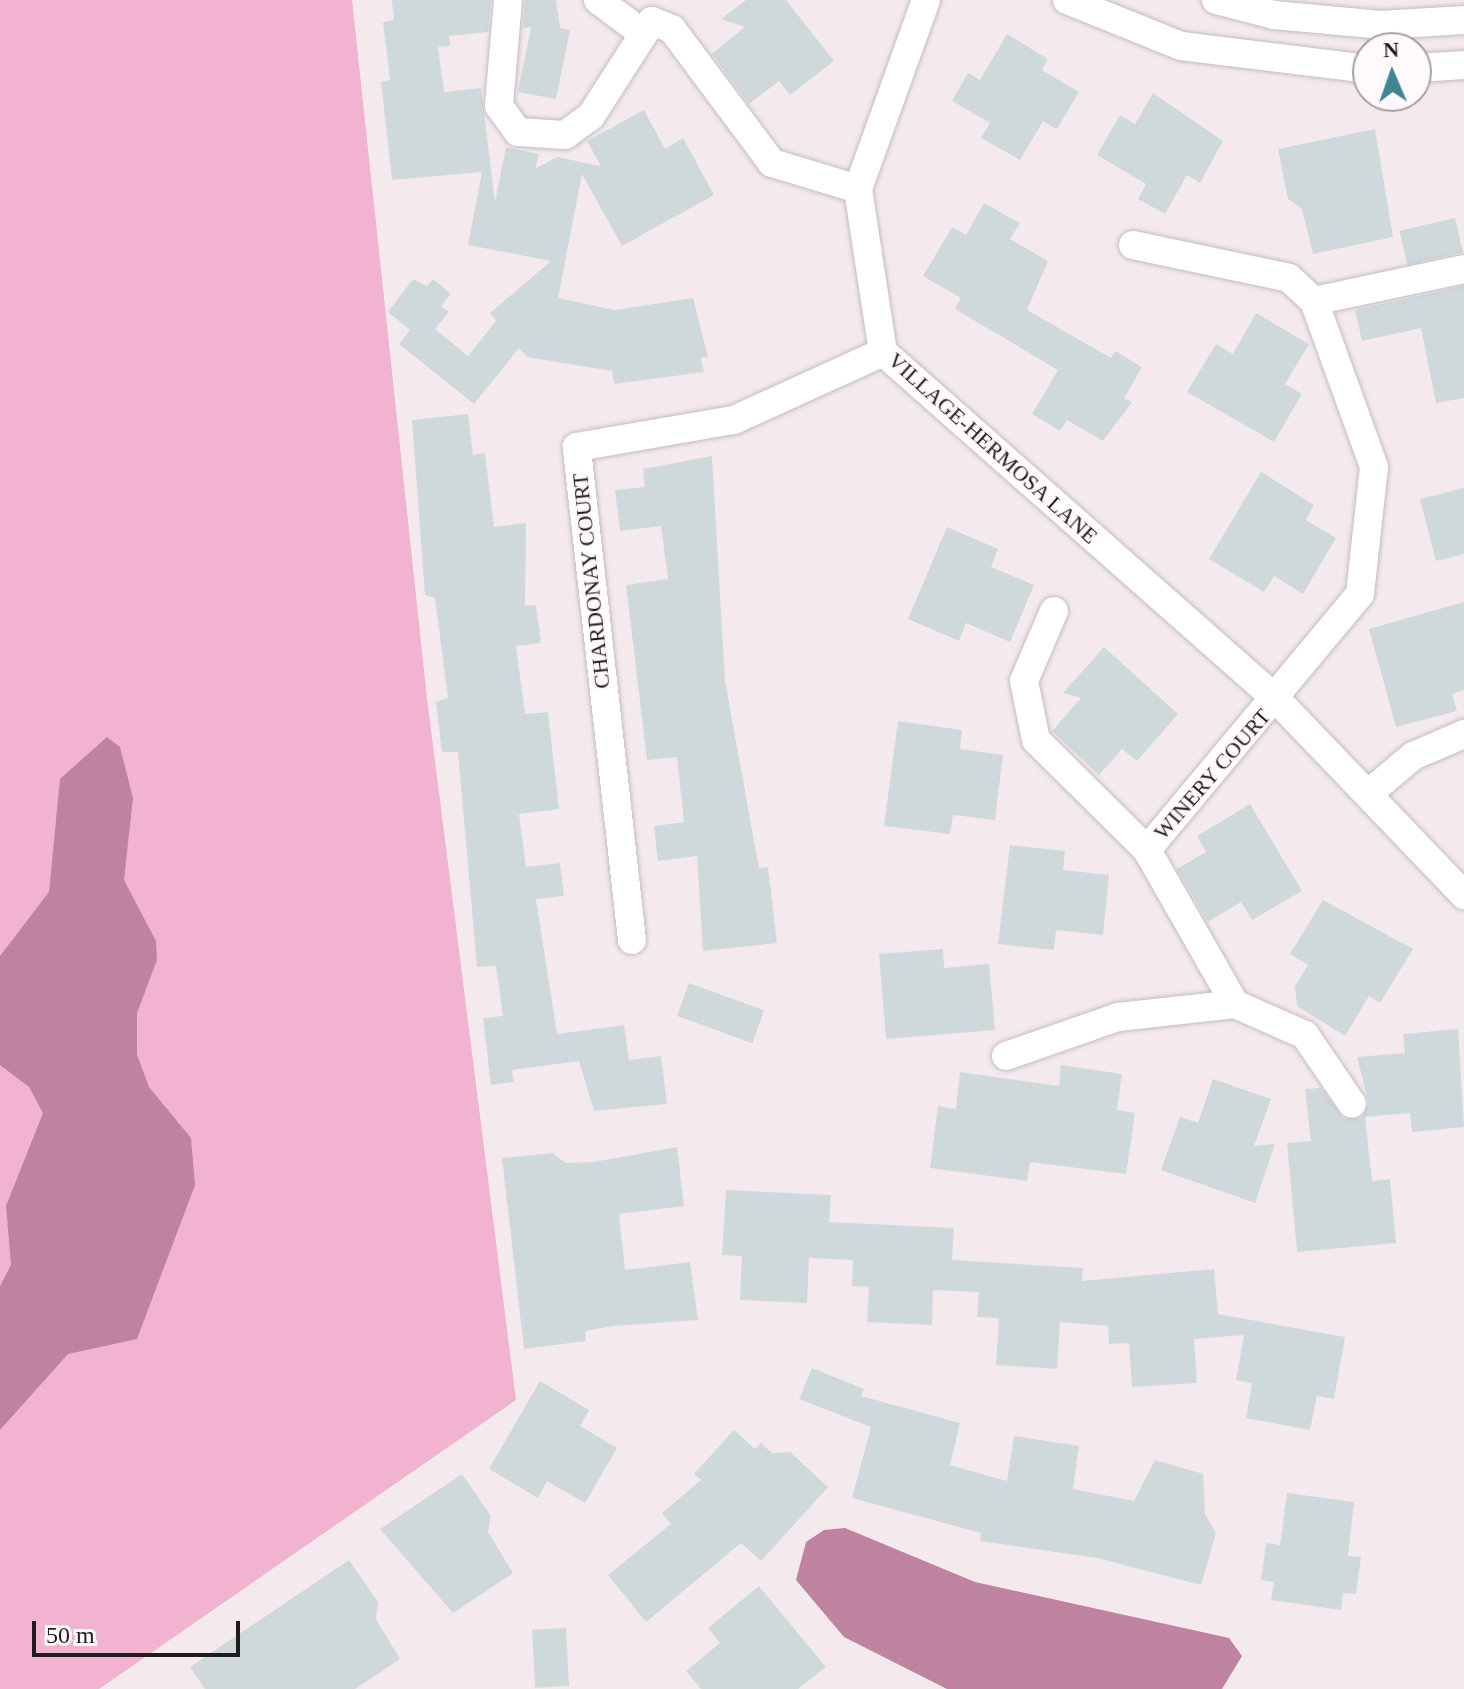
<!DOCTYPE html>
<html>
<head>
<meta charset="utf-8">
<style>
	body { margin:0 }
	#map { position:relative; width:1464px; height:1689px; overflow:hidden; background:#f4eaee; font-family:Georgia,serif }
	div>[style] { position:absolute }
	.green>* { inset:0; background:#f1b3cf }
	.water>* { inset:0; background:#be839f }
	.building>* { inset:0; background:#cfd9dc; transform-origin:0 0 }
	.roads { filter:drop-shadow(0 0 2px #c5bcc0) drop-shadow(0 0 2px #c5bcc0) }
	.minor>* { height:28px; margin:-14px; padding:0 14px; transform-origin:14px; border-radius:14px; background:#fff }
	span { translate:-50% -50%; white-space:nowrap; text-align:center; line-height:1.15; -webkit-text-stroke:6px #fff9fb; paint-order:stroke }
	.street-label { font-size:22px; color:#1f1c1d }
	.north { position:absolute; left:1352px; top:32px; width:80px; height:80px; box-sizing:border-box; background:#fff9fb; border:2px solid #a5a1a2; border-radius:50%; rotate:358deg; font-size:22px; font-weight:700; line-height:32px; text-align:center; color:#1f1c1d }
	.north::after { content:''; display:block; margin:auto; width:28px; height:36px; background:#408592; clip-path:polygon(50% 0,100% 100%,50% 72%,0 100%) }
	.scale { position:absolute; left:32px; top:1621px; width:208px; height:36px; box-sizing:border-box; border:4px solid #1f1c1d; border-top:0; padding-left:10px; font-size:24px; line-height:28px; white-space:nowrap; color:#1f1c1d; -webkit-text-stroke:6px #fff9fb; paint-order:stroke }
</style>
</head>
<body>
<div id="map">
	<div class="green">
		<i style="clip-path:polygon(0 0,352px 0,427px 698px,516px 1400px,99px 1689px,0 1689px)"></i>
	</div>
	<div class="water">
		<i style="clip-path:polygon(107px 737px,120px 747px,133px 798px,124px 880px,156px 941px,157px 960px,137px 1013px,137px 1055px,149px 1087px,191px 1138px,195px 1185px,137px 1339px,68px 1354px,0 1430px,0 1286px,11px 1265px,6px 1206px,43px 1113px,29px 1087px,0 1065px,0 956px,49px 892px,60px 779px)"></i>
		<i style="clip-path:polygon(845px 1528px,975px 1582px,1229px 1638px,1242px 1656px,1222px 1689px,947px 1689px,844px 1637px,796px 1580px,806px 1542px,824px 1530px)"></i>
	</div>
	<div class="building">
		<i style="clip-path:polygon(392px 0,491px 0,488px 32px,449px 36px,450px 46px,438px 47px,444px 92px,481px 88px,495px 202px,506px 147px,539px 154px,535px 169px,557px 157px,601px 166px,587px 141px,644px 110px,665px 149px,683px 138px,714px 195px,622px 246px,582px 174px,558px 298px,615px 310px,693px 298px,708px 357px,701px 358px,704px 372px,614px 384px,612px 371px,527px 357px,519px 348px,474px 404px,399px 344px,410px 330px,388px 312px,413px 279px,427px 286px,433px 279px,451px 294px,441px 306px,449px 312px,435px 329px,468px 356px,496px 321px,490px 313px,551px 261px,468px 245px,482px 172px,392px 180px,381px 82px,390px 80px,383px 22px,394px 20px)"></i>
		<i style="clip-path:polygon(525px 0,556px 0,560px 28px,570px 30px,556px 99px,518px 92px,531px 27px,523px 28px)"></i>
		<i style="clip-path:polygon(746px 0,786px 0,834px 61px,790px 95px,779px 81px,749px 104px,712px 54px,745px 27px,721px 19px)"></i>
		<i style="clip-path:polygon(1007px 34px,1048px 59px,1042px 70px,1079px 92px,1057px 129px,1043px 121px,1020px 160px,981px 138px,990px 123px,952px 101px,968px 73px,980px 80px)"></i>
		<i style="clip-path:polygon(1153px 93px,1223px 141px,1200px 183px,1187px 175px,1165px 214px,1138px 199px,1146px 184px,1097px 155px,1120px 115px,1135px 124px)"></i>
		<i style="clip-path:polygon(1375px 129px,1393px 237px,1313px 254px,1302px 209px,1288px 199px,1278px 149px)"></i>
		<i style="clip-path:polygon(984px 203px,1020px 223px,1010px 239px,1048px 261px,1027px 310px,1111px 358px,1115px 351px,1142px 367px,1124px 398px,1132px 402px,1103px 441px,1067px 420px,1060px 431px,1032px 414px,1058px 370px,955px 309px,961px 298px,923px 276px,952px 227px,966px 235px)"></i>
		<i style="left:1455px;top:218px;width:35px;height:57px;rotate:77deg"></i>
		<i style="clip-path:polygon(1464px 286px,1464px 398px,1436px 403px,1421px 328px,1362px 341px,1355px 310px)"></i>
		<i style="clip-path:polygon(1256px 313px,1309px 344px,1285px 384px,1302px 394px,1274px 442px,1187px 392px,1216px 344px,1233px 354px)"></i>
		<i style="clip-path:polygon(468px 414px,473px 455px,485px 453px,494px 527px,526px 523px,525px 606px,536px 605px,541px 643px,516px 646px,525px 714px,548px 712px,559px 809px,519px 814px,526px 867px,560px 863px,564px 896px,536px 899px,557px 1034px,624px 1025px,629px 1060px,661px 1056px,667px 1104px,594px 1111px,579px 1061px,512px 1070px,514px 1082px,491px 1085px,483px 1018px,503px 1016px,496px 966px,477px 967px,458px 752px,442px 752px,436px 702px,448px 698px,435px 598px,425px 595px,412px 420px)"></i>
		<i style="clip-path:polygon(712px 456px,725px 681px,759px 868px,768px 867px,777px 943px,703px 951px,697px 856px,658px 861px,654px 826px,684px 822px,677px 757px,647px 760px,626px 585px,668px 579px,661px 526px,620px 531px,615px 490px,645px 487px,643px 469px)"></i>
		<i style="clip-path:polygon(1261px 472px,1314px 505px,1306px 520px,1336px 538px,1303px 594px,1274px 576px,1264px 592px,1209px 559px)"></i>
		<i style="clip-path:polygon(1464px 488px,1464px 554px,1436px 561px,1420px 499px)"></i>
		<i style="clip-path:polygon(947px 527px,998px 549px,991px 567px,1034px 585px,1010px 642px,966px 623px,959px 641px,908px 619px)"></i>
		<i style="clip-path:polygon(1464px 602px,1464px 690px,1452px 694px,1457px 711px,1396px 727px,1369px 629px)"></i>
		<i style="clip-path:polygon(1104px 647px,1178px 714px,1137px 761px,1122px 749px,1099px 775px,1052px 731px,1081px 698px,1063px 693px)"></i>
		<i style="clip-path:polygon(898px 721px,962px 730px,960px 749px,1003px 755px,995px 820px,953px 815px,950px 834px,884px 826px)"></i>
		<i style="clip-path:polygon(1250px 804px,1302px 891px,1252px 920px,1241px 902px,1208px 922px,1177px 869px,1206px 852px,1197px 836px)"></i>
		<i style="clip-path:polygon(1010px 845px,1065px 851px,1063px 870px,1109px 875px,1103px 935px,1056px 930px,1054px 950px,998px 944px)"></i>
		<i style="clip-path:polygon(1323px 900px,1413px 949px,1380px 1003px,1369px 996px,1345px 1036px,1297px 1006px,1295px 986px,1308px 965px,1290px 954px)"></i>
		<i style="clip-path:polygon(943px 949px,944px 968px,989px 964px,995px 1030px,886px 1039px,879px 954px)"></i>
		<i style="left:689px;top:983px;width:80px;height:35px;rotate:20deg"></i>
		<i style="clip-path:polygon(1458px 1029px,1464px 1127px,1412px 1132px,1410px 1113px,1365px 1117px,1372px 1181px,1390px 1179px,1396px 1243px,1297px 1252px,1287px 1143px,1311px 1141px,1305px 1089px,1321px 1088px,1344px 1119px,1361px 1118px,1369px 1104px,1357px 1057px,1405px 1053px,1403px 1034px)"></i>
		<i style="clip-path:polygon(1061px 1065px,1122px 1074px,1117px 1110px,1135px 1113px,1126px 1174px,1030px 1162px,1027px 1181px,930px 1168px,938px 1106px,956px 1109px,960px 1072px,1059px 1086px)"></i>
		<i style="clip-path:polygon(1213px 1079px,1271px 1099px,1254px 1146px,1275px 1144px,1255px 1203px,1161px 1170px,1180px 1117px,1198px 1123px)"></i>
		<i style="clip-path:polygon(677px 1147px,684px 1206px,619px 1214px,625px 1270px,690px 1262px,698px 1320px,613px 1326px,585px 1331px,586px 1341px,524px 1349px,502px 1158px,553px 1153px,565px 1163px,593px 1162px)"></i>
		<i style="clip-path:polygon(726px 1190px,831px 1195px,829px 1222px,954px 1228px,952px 1260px,1083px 1268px,1082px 1281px,1214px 1269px,1218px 1314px,1345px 1337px,1334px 1399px,1317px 1396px,1310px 1430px,1246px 1418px,1252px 1383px,1236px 1380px,1244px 1335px,1194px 1339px,1197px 1383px,1132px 1387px,1129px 1343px,1109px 1344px,1108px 1326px,1060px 1322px,1057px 1369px,996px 1365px,999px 1318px,977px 1317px,979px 1292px,933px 1290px,932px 1325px,867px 1322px,869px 1287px,852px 1286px,853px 1260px,809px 1258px,807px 1303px,740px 1300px,742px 1256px,722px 1255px)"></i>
		<i style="clip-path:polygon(812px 1368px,864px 1389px,861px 1396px,960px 1423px,950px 1465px,1007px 1481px,1014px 1436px,1079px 1446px,1073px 1489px,1134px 1501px,1155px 1460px,1203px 1474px,1205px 1514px,1216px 1533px,1201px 1585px,1097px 1558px,980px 1541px,981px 1533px,852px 1498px,871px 1427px,799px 1399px)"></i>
		<i style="clip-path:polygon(540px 1381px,589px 1410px,580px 1426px,617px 1448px,585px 1503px,547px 1481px,538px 1498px,489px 1469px)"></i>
		<i style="clip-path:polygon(734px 1430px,755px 1449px,761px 1443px,772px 1453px,790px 1452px,828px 1487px,761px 1561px,741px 1543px,646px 1622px,608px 1575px,671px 1524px,662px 1513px,701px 1480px,694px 1474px)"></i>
		<i style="clip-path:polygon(462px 1474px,491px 1516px,488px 1532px,513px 1573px,453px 1613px,380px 1529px)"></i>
		<i style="clip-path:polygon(1287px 1493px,1354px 1502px,1348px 1556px,1361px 1557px,1356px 1594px,1343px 1593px,1341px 1610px,1271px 1600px,1274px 1582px,1261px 1580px,1266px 1543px,1280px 1545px)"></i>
		<i style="clip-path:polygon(349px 1560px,378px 1602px,376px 1619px,400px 1659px,355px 1689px,205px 1689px,190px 1667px)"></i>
		<i style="clip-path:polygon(759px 1586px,826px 1667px,798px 1689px,701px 1689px,686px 1671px,720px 1643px,708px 1628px)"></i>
		<i style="left:566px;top:1628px;width:58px;height:34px;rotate:87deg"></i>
	</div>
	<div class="roads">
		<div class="minor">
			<i style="left:508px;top:0;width:106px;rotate:94.9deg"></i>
			<i style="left:499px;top:106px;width:32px;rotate:54deg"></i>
			<i style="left:518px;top:132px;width:47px;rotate:3.7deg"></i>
			<i style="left:565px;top:135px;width:32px;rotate:-36deg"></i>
			<i style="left:591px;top:116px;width:113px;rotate:-57.3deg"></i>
			<i style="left:652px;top:21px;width:22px;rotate:22deg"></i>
			<i style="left:672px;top:29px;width:167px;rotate:53.3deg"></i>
			<i style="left:772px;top:163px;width:90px;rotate:16.8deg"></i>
			<i style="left:598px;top:0;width:54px;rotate:36.7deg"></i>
			<i style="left:926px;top:0;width:201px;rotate:109.8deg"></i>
			<i style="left:858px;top:189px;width:165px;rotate:81.3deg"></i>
			<i style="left:883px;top:352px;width:524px;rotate:41.44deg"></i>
			<i style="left:1276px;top:699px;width:272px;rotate:46.2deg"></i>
			<i style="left:1067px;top:0;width:123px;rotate:22deg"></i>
			<i style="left:1181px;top:46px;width:188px;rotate:7deg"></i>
			<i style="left:1216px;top:0;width:60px;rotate:14.5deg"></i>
			<i style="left:1274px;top:15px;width:107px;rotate:5.3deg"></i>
			<i style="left:1381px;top:25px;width:83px;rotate:-3.4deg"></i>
			<i style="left:1416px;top:68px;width:48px;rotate:-3.6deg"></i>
			<i style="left:1133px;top:245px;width:159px;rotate:11.9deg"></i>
			<i style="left:1289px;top:278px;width:34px;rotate:43deg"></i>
			<i style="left:1314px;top:301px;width:177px;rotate:70.1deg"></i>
			<i style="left:1374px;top:467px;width:128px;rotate:96.3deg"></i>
			<i style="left:1360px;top:594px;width:333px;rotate:129.8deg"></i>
			<i style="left:1314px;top:301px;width:153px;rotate:-12deg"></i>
			<i style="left:1054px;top:611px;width:76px;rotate:113.2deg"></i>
			<i style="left:1024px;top:681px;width:60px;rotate:78.5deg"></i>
			<i style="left:1036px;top:740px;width:156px;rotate:44.7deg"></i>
			<i style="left:1147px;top:850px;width:177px;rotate:60.3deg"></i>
			<i style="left:1235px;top:1004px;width:77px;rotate:23.9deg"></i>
			<i style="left:1305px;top:1035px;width:83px;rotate:55.7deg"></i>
			<i style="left:1368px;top:794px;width:59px;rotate:-40.2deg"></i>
			<i style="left:1413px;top:756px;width:56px;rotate:-23.3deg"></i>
			<i style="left:632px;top:940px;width:496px;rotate:-96.4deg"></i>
			<i style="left:577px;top:447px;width:159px;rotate:-9.8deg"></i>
			<i style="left:734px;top:420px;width:164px;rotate:-24.5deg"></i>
			<i style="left:1006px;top:1056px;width:119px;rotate:-19.2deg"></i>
			<i style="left:1118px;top:1017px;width:118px;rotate:-6.3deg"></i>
		</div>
	</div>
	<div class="street-label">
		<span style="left:993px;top:448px;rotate:42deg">VILLAGE-HERMOSA LANE</span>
		<span style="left:591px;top:581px;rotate:-96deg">CHARDONAY COURT</span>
		<span style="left:1212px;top:774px;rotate:-49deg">WINERY COURT</span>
	</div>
	<div class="north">N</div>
	<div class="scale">50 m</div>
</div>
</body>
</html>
